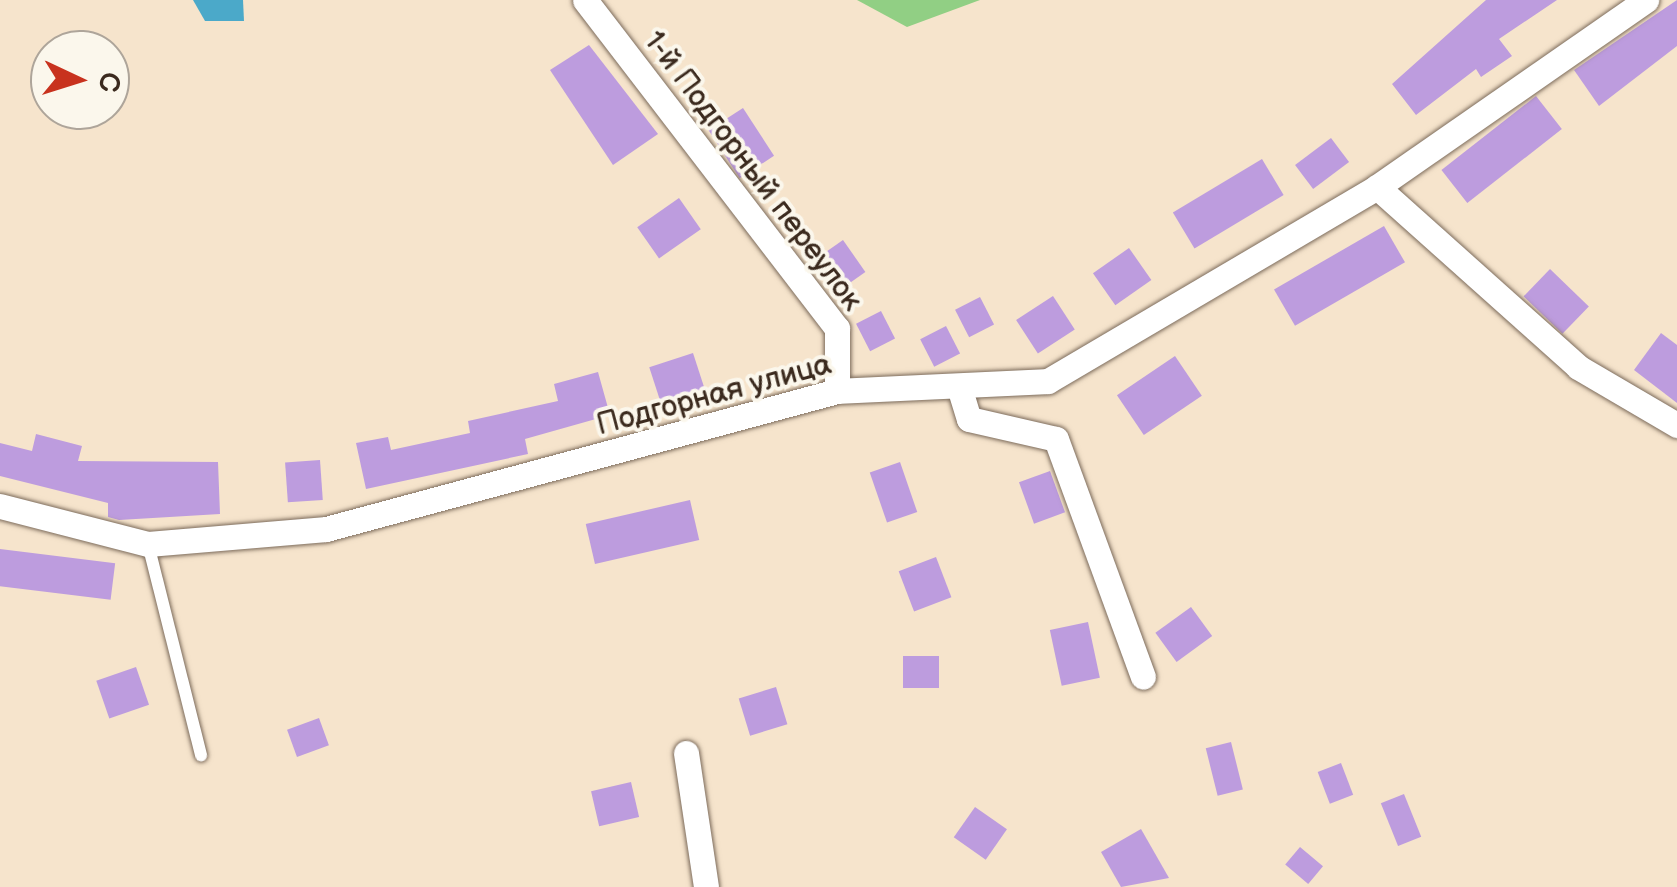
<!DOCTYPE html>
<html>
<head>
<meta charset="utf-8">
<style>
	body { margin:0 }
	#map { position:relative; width:1677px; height:887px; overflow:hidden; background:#f6e4cc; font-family:"Balsamiq Sans",sans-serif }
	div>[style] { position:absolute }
	.green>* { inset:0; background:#91cf84 }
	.water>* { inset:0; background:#4ba9c9 }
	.building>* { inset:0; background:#bd9cde; transform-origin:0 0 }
	.roads { filter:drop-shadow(0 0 2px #7c6b5b) drop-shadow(0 0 2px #7c6b5b) }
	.lane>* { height:12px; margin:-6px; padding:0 6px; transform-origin:6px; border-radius:6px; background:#fff }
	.street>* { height:25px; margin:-12.5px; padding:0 12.5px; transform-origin:12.5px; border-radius:12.5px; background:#fff }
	span { translate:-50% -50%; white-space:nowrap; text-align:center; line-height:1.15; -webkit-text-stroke:8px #fbf7ec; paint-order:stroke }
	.street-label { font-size:30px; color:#3b2a1e }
	.north { position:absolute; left:30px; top:30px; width:100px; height:100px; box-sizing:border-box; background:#fbf7ec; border:2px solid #aea59a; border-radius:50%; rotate:94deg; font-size:28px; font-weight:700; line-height:40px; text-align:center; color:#3b2a1e }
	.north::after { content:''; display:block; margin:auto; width:35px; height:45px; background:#c8321e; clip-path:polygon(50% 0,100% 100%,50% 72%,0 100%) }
</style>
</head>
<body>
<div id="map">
	<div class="green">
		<i style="clip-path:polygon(857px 0,980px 0,907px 27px)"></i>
	</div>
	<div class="water">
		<i style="clip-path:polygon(193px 0,243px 0,244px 21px,205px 21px)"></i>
	</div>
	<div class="building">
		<i style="clip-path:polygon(1486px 0,1557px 0,1499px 39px,1512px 56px,1481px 77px,1476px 69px,1416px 115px,1392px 84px)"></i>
		<i style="clip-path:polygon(1677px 0,1677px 46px,1599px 106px,1574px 70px)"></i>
		<i style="clip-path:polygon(589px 45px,658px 134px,613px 165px,550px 70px)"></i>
		<i style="left:1536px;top:96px;width:42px;height:120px;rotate:52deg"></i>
		<i style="left:743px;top:108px;width:57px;height:41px;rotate:57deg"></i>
		<i style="left:1331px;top:138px;width:30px;height:45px;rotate:53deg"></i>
		<i style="left:1262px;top:159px;width:42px;height:104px;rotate:59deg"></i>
		<i style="left:679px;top:198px;width:38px;height:51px;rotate:55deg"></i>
		<i style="left:1384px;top:226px;width:42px;height:127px;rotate:60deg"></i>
		<i style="left:843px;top:240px;width:39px;height:30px;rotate:55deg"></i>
		<i style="left:1129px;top:248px;width:39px;height:44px;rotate:55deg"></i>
		<i style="left:1550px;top:269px;width:54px;height:38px;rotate:44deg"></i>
		<i style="left:1053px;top:296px;width:40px;height:44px;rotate:57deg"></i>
		<i style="left:980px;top:297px;width:31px;height:28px;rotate:63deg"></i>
		<i style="left:881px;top:311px;width:31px;height:28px;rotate:63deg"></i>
		<i style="left:946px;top:326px;width:31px;height:29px;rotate:63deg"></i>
		<i style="clip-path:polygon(1661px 333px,1677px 345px,1677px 403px,1634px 370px)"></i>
		<i style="left:693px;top:353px;width:46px;height:46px;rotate:72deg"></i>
		<i style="left:1175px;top:356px;width:48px;height:70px;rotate:56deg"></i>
		<i style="clip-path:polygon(598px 372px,610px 415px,525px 439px,528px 454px,366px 489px,356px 443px,388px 437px,391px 450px,470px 433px,468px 421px,558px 401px,554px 384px)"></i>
		<i style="clip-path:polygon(36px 434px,82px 446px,78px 461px,218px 462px,220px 514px,119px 520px,108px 517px,108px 503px,0 476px,0 443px,32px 451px)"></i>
		<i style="left:320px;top:460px;width:40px;height:35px;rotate:86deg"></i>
		<i style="left:900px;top:462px;width:53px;height:32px;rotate:71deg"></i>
		<i style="left:1050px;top:471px;width:44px;height:33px;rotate:70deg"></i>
		<i style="left:690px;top:500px;width:41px;height:107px;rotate:77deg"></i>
		<i style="left:0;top:549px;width:116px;height:37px;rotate:7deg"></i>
		<i style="left:936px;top:557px;width:43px;height:40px;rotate:69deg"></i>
		<i style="left:1191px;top:607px;width:36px;height:44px;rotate:54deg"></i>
		<i style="left:1088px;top:622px;width:57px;height:39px;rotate:78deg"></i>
		<i style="left:903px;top:656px;width:36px;height:32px"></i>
		<i style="left:136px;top:667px;width:40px;height:42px;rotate:71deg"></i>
		<i style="left:776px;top:687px;width:39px;height:39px;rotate:73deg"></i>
		<i style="left:319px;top:718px;width:29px;height:34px;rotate:70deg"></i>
		<i style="left:1231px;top:742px;width:49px;height:26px;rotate:76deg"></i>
		<i style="left:1341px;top:763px;width:34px;height:25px;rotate:69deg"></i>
		<i style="left:631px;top:782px;width:36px;height:41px;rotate:77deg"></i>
		<i style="left:1404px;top:794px;width:46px;height:25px;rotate:68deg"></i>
		<i style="left:975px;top:807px;width:39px;height:37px;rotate:35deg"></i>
		<i style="clip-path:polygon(1141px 829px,1169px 878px,1121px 887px,1101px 852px)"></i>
		<i style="left:1300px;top:847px;width:30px;height:23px;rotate:40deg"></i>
	</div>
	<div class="roads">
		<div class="lane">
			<i style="left:148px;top:544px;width:218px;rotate:75.9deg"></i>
		</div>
		<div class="street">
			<i style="left:585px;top:0;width:414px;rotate:52.5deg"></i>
			<i style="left:837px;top:328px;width:63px;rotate:90deg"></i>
			<i style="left:1377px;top:187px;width:270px;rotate:41.8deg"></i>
			<i style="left:1578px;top:367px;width:115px;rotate:30.4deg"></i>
			<i style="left:960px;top:390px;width:30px;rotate:73deg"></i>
			<i style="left:969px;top:419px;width:89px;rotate:12.9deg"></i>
			<i style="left:1056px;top:439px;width:253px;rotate:69.9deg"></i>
			<i style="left:0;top:506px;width:153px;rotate:14.4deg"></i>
			<i style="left:148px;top:544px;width:179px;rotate:-4.8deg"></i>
			<i style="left:326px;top:529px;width:529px;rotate:-15.11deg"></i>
			<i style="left:837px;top:391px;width:211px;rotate:-2.7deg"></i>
			<i style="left:1048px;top:381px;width:382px;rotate:-30.5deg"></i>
			<i style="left:1377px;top:187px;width:328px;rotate:-34.8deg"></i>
			<i style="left:686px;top:753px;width:135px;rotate:81.5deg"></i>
		</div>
	</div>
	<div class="street-label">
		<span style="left:753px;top:171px;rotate:53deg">1-й Подгорный переулок</span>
		<span style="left:714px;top:395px;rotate:-15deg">Подгорная улица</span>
	</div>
	<div class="north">С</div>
</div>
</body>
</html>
